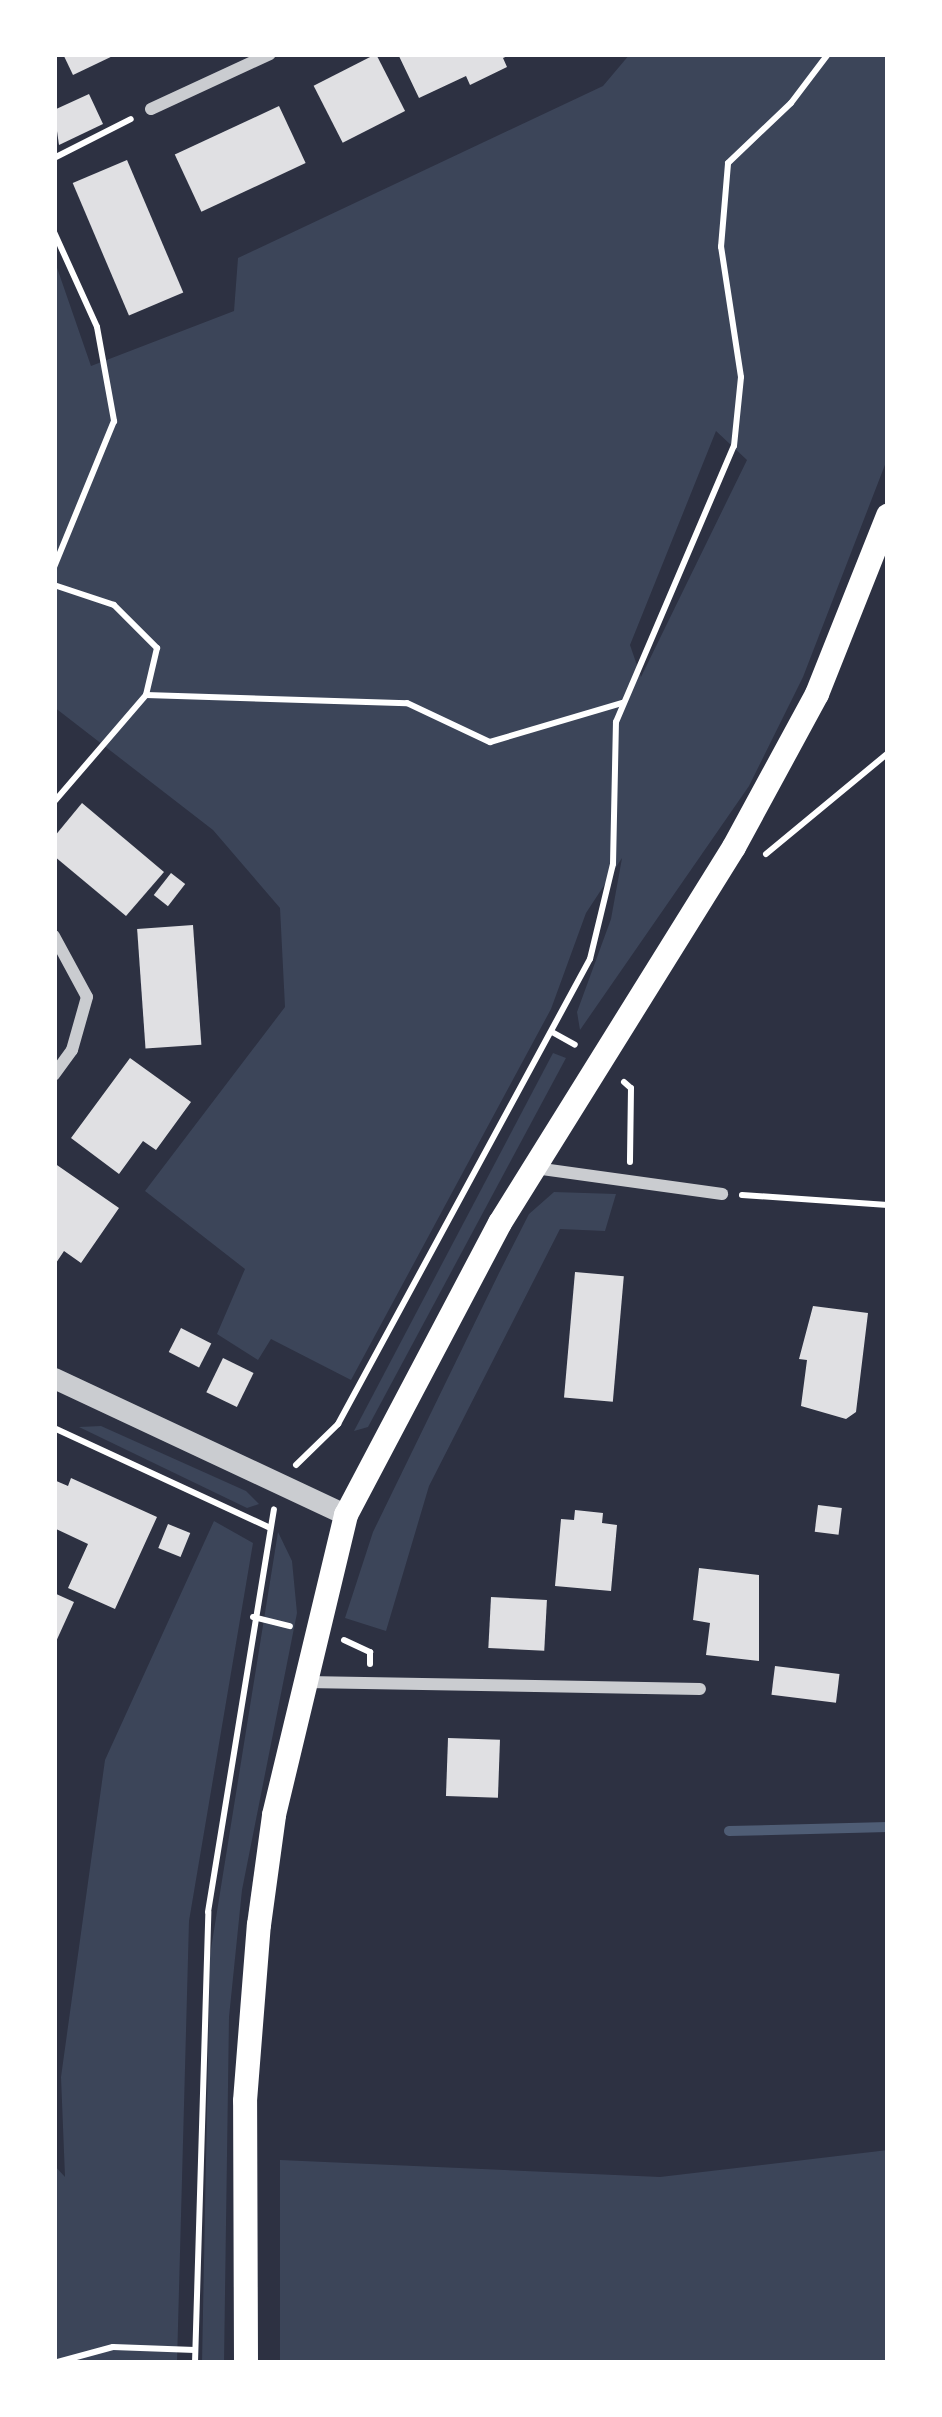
<!DOCTYPE html>
<html>
<head>
<meta charset="utf-8">
<style>
	body { margin:0 }
	#map { position:relative; width:942px; height:2417px; overflow:hidden; background:#2d3142; font-family:Karla,sans-serif }
	div>[style] { position:absolute }
	.green>* { inset:0; background:#3c4559 }
	.stream>* { height:10px; margin:-5px; padding:0 5px; transform-origin:5px; border-radius:5px; background:#4f5d75 }
	.building>* { inset:0; background:#e0e0e3; transform-origin:0 0 }
	.path>* { height:6px; margin:-3px; padding:0 3px; transform-origin:3px; border-radius:3px; background:#fff }
	.minor>* { height:12px; margin:-6px; padding:0 6px; transform-origin:6px; border-radius:6px; background:#caccd0 }
	.tertiary>* { height:21px; margin:-10.5px; padding:0 10.5px; transform-origin:10.5px; border-radius:10.5px; background:#caccd0 }
	.secondary>* { height:24px; margin:-12px; padding:0 12px; transform-origin:12px; border-radius:12px; background:#fff }
	span { translate:-50% -50%; white-space:nowrap; text-align:center; line-height:1.15; -webkit-text-stroke:9px #fff; paint-order:stroke }
	.frame { position:absolute; inset:0; border:57px solid #fff; pointer-events:none }
</style>
</head>
<body>
<div id="map">
	<div class="green">
		<i style="clip-path:polygon(evenodd,630px 54px,888px 54px,888px 457px,803px 677px,749px 786px,580px 1030px,577px 1012px,611px 919px,622px 858px,586px 913px,551px 1009px,351px 1380px,271px 1339px,258px 1360px,217px 1334px,245px 1269px,145px 1191px,285px 1007px,280px 908px,213px 830px,54px 707px,54px 259px,91px 366px,234px 311px,238px 258px,603px 86px,630px 54px,716px 431px,747px 460px,641px 677px,630px 645px,716px 431px)"></i>
		<i style="clip-path:polygon(553px 1053px,566px 1058px,368px 1427px,354px 1431px)"></i>
		<i style="clip-path:polygon(554px 1192px,616px 1194px,605px 1231px,560px 1229px,429px 1486px,386px 1631px,345px 1618px,373px 1532px,499px 1273px,529px 1214px)"></i>
		<i style="clip-path:polygon(101px 1426px,246px 1491px,259px 1504px,247px 1508px,79px 1427px)"></i>
		<i style="clip-path:polygon(214px 1521px,253px 1543px,189px 1921px,177px 2363px,54px 2363px,54px 2165px,65px 2177px,61px 2077px,105px 1760px)"></i>
		<i style="clip-path:polygon(278px 1532px,292px 1561px,297px 1613px,242px 1890px,229px 2017px,224px 2363px,202px 2363px,210px 1955px)"></i>
		<i style="clip-path:polygon(888px 2150px,888px 2363px,280px 2363px,280px 2160px,660px 2177px)"></i>
	</div>
	<div class="stream">
		<i style="left:729px;top:1831px;width:159px;rotate:-1.4deg"></i>
	</div>
	<div class="building">
		<i style="clip-path:polygon(63px 54px,117px 54px,73px 75px)"></i>
		<i style="left:376px;top:54px;width:64px;height:70px;rotate:63deg"></i>
		<i style="clip-path:polygon(398px 54px,512px 54px,503px 58px,507px 67px,470px 85px,466px 76px,419px 98px)"></i>
		<i style="clip-path:polygon(89px 94px,103px 124px,59px 145px,54px 110px)"></i>
		<i style="left:279px;top:106px;width:63px;height:115px;rotate:65deg"></i>
		<i style="left:127px;top:160px;width:144px;height:59px;rotate:67deg"></i>
		<i style="clip-path:polygon(82px 803px,164px 872px,126px 916px,54px 856px,54px 837px)"></i>
		<i style="left:171px;top:873px;width:18px;height:28px;rotate:38deg"></i>
		<i style="left:193px;top:925px;width:120px;height:56px;rotate:86deg"></i>
		<i style="clip-path:polygon(130px 1058px,191px 1102px,156px 1150px,143px 1141px,119px 1174px,71px 1138px)"></i>
		<i style="clip-path:polygon(54px 1163px,119px 1208px,81px 1263px,64px 1251px,54px 1266px)"></i>
		<i style="left:575px;top:1272px;width:49px;height:126px;rotate:5deg"></i>
		<i style="clip-path:polygon(813px 1306px,868px 1313px,856px 1412px,846px 1419px,801px 1406px,807px 1360px,799px 1359px)"></i>
		<i style="left:181px;top:1328px;width:34px;height:27px;rotate:27deg"></i>
		<i style="left:223px;top:1358px;width:34px;height:38px;rotate:26deg"></i>
		<i style="clip-path:polygon(71px 1478px,157px 1517px,115px 1609px,68px 1588px,88px 1544px,54px 1528px,54px 1480px,68px 1486px)"></i>
		<i style="left:818px;top:1505px;width:24px;height:27px;rotate:7deg"></i>
		<i style="clip-path:polygon(575px 1510px,603px 1513px,602px 1523px,617px 1525px,611px 1591px,555px 1586px,561px 1519px,574px 1520px)"></i>
		<i style="left:168px;top:1524px;width:24px;height:26px;rotate:22deg"></i>
		<i style="clip-path:polygon(699px 1568px,759px 1575px,759px 1661px,706px 1655px,710px 1623px,693px 1620px)"></i>
		<i style="clip-path:polygon(54px 1593px,74px 1602px,54px 1646px)"></i>
		<i style="left:491px;top:1597px;width:56px;height:51px;rotate:3deg"></i>
		<i style="left:775px;top:1666px;width:65px;height:29px;rotate:7deg"></i>
		<i style="left:448px;top:1738px;width:52px;height:58px;rotate:2deg"></i>
	</div>
	<div class="path">
		<i style="left:54px;top:158px;width:86px;rotate:-26.9deg"></i>
		<i style="left:54px;top:232px;width:104px;rotate:65.6deg"></i>
		<i style="left:97px;top:327px;width:96px;rotate:79.7deg"></i>
		<i style="left:114px;top:421px;width:158px;rotate:112.3deg"></i>
		<i style="left:54px;top:585px;width:63px;rotate:18.4deg"></i>
		<i style="left:114px;top:605px;width:61px;rotate:45deg"></i>
		<i style="left:157px;top:648px;width:48px;rotate:103.2deg"></i>
		<i style="left:146px;top:695px;width:141px;rotate:130.7deg"></i>
		<i style="left:146px;top:695px;width:261px;rotate:1.8deg"></i>
		<i style="left:407px;top:703px;width:92px;rotate:25.2deg"></i>
		<i style="left:490px;top:742px;width:138px;rotate:-16.5deg"></i>
		<i style="left:766px;top:854px;width:158px;rotate:-39.6deg"></i>
		<i style="left:552px;top:1032px;width:26px;rotate:29deg"></i>
		<i style="left:624px;top:1082px;width:9px;rotate:41deg"></i>
		<i style="left:631px;top:1088px;width:74px;rotate:90.8deg"></i>
		<i style="left:742px;top:1195px;width:146px;rotate:3.9deg"></i>
		<i style="left:54px;top:1428px;width:236px;rotate:24.8deg"></i>
		<i style="left:296px;top:1465px;width:59px;rotate:-44.3deg"></i>
		<i style="left:338px;top:1424px;width:529px;rotate:-61.55deg"></i>
		<i style="left:590px;top:959px;width:98px;rotate:-76.4deg"></i>
		<i style="left:613px;top:864px;width:142px;rotate:-88.8deg"></i>
		<i style="left:616px;top:722px;width:300px;rotate:-66.9deg"></i>
		<i style="left:734px;top:446px;width:69px;rotate:-84.2deg"></i>
		<i style="left:741px;top:377px;width:132px;rotate:-98.7deg"></i>
		<i style="left:721px;top:247px;width:84px;rotate:-85.2deg"></i>
		<i style="left:728px;top:163px;width:87px;rotate:-43.6deg"></i>
		<i style="left:791px;top:103px;width:61px;rotate:-52.9deg"></i>
		<i style="left:253px;top:1617px;width:38px;rotate:14deg"></i>
		<i style="left:344px;top:1640px;width:29px;rotate:25deg"></i>
		<i style="left:370px;top:1652px;width:12px;rotate:90deg"></i>
		<i style="left:54px;top:2363px;width:61px;rotate:-15.2deg"></i>
		<i style="left:113px;top:2347px;width:82px;rotate:2.1deg"></i>
		<i style="left:195px;top:2363px;width:451px;rotate:-88.3deg"></i>
		<i style="left:208px;top:1912px;width:408px;rotate:-80.7deg"></i>
	</div>
	<div class="minor">
		<i style="left:151px;top:109px;width:131px;rotate:-24.8deg"></i>
		<i style="left:54px;top:936px;width:69px;rotate:61.6deg"></i>
		<i style="left:87px;top:997px;width:55px;rotate:105.8deg"></i>
		<i style="left:72px;top:1050px;width:31px;rotate:126deg"></i>
		<i style="left:535px;top:1168px;width:189px;rotate:7.9deg"></i>
		<i style="left:306px;top:1682px;width:394px;rotate:1deg"></i>
	</div>
	<div class="tertiary">
		<i style="left:54px;top:1378px;width:323px;rotate:25.1deg"></i>
	</div>
	<div class="secondary">
		<i style="left:246px;top:2363px;width:262px;rotate:-90.2deg"></i>
		<i style="left:245px;top:2101px;width:177px;rotate:-85.5deg"></i>
		<i style="left:259px;top:1925px;width:111px;rotate:-82.2deg"></i>
		<i style="left:274px;top:1815px;width:309px;rotate:-76.5deg"></i>
		<i style="left:346px;top:1515px;width:330px;rotate:-62.2deg"></i>
		<i style="left:500px;top:1223px;width:443px;rotate:-58.1deg"></i>
		<i style="left:734px;top:847px;width:174px;rotate:-61.5deg"></i>
		<i style="left:817px;top:694px;width:192px;rotate:-68.3deg"></i>
	</div>
	<div class="frame"></div>
</div>
</body>
</html>
